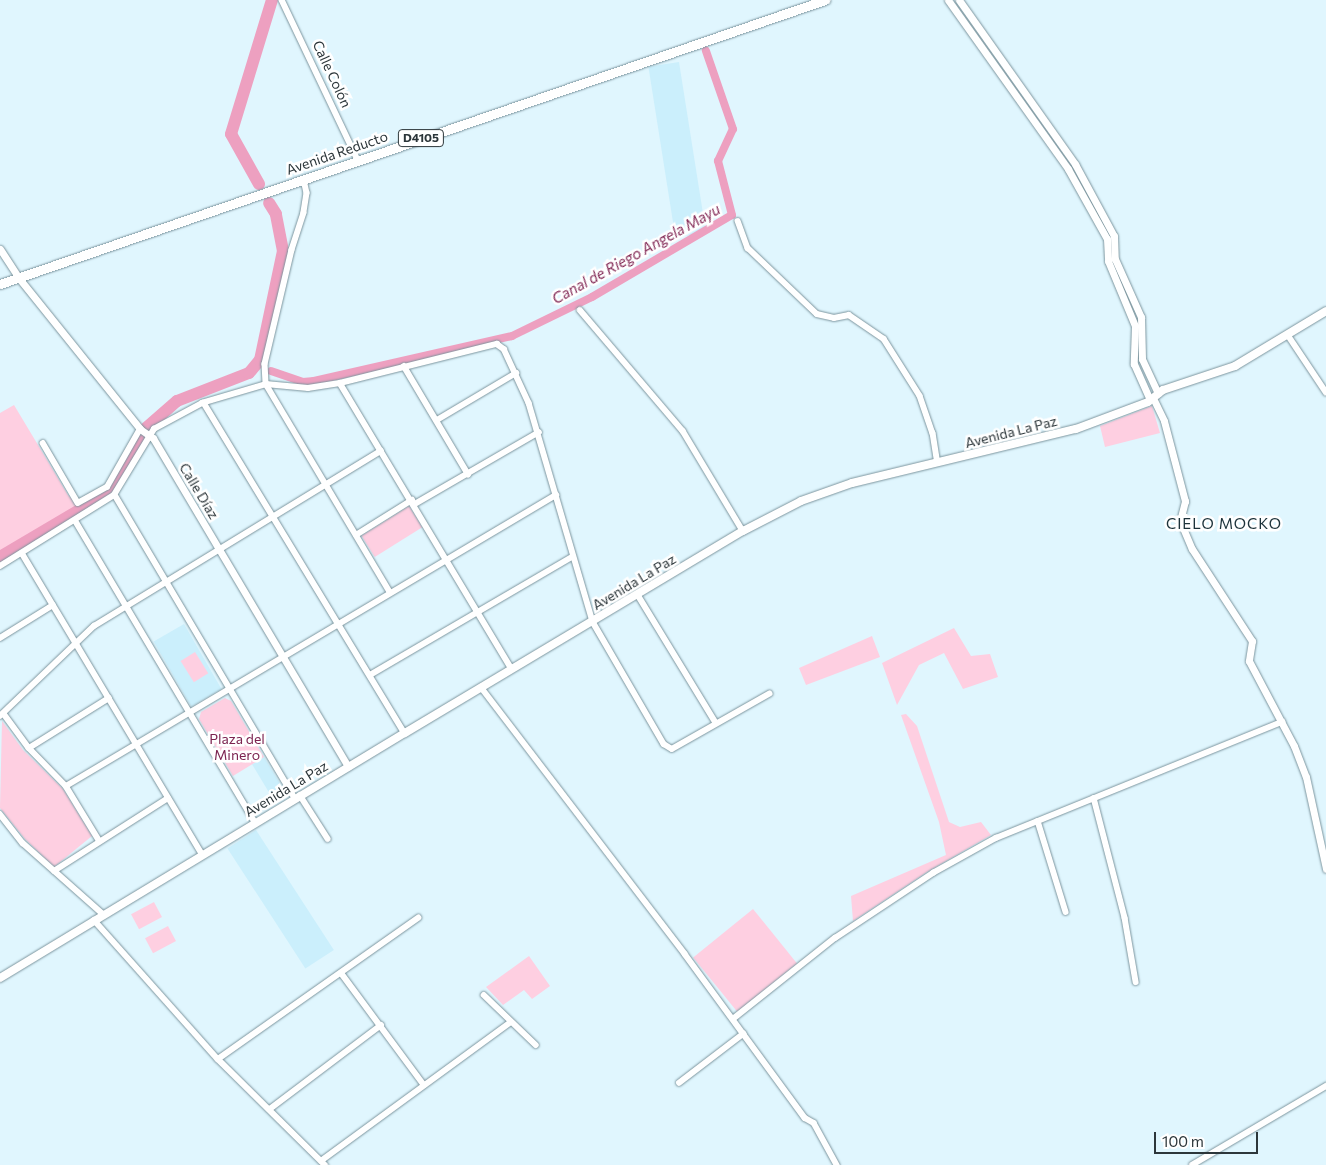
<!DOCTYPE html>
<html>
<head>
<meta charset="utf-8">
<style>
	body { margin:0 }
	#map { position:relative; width:1326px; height:1165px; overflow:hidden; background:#e0f6fe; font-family:Commissioner,sans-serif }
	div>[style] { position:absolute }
	.built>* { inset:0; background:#cbeffc; transform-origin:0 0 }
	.green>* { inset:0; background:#fecfe1; transform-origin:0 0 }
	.canal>* { height:8px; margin:-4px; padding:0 4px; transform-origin:4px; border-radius:4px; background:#eda0c0 }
	.river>* { height:12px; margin:-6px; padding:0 6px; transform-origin:6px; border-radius:6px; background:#eda0c0 }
	.roads { filter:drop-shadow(0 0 1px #7c959e) drop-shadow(0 0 1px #7c959e) }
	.minor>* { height:5.5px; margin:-2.75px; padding:0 2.75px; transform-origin:2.75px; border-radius:2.75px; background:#fff }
	.tertiary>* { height:7px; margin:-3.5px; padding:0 3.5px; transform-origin:3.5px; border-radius:3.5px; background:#fff }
	.secondary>* { height:8px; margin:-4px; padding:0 4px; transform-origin:4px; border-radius:4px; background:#fff }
	.primary>* { height:9px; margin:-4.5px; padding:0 4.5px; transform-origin:4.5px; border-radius:4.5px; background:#fff }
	span { translate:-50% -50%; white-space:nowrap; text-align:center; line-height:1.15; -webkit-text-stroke:5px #fff; paint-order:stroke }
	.shield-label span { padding:1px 4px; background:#fff; border:1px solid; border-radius:4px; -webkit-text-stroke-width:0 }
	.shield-label { font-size:12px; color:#2c363a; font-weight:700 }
	.street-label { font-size:14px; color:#2c363a }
	.park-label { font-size:14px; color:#7c2451 }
	.water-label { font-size:15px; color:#842c58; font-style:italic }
	.neighbourhood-label { font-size:15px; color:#1d333b; letter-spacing:1px }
	.scale { position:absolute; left:1154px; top:1132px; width:104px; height:22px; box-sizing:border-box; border:2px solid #2c363a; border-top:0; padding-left:6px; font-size:15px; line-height:18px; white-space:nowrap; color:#2c363a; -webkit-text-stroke:4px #fff; paint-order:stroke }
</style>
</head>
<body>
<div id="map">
	<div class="built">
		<i style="left:679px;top:62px;width:173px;height:31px;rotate:81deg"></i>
		<i style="left:184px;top:624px;width:75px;height:35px;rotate:60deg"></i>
		<i style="left:264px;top:757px;width:43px;height:14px;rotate:59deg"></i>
		<i style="left:256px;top:830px;width:143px;height:34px;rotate:57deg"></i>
	</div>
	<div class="green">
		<i style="clip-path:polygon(14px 405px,68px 495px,78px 505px,85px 504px,89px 509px,0 563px,0 413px)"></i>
		<i style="clip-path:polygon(1152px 406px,1160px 433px,1105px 447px,1100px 426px)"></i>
		<i style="left:409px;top:506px;width:25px;height:56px;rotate:58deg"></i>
		<i style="clip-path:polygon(954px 628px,971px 656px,990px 654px,998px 677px,963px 689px,944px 653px,919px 665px,897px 705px,882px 663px)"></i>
		<i style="clip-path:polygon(872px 636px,880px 657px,806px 685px,799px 668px)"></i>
		<i style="left:195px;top:652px;width:25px;height:17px;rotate:58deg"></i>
		<i style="clip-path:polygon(225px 698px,231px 701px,264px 757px,233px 776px,199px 719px,201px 712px)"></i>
		<i style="clip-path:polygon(906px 714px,917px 726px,949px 822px,960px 827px,981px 822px,991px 835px,927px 872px,853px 921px,851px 896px,946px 855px,939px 822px,901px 715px)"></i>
		<i style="clip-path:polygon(2px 721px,23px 750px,63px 789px,92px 836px,54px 867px,25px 839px,0 808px)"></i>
		<i style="left:154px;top:902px;width:17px;height:26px;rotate:62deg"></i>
		<i style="left:753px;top:909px;width:70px;height:77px;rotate:51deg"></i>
		<i style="left:168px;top:926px;width:17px;height:26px;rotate:62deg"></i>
		<i style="clip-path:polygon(529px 956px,550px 986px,532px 999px,524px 990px,503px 1005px,486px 987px)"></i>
	</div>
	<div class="canal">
		<i style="left:271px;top:371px;width:34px;rotate:19deg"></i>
		<i style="left:303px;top:382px;width:11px;rotate:-5deg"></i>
		<i style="left:314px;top:381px;width:203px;rotate:-12.8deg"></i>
		<i style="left:512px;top:336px;width:89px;rotate:-26deg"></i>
		<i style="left:592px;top:297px;width:162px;rotate:-30.4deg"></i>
		<i style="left:732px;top:215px;width:56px;rotate:-104.5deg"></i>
		<i style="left:718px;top:161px;width:35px;rotate:-65deg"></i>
		<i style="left:733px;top:129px;width:83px;rotate:-109.1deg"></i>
	</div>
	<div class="river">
		<i style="left:259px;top:184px;width:57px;rotate:-119.2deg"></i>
		<i style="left:231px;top:134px;width:140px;rotate:-73deg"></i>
		<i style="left:146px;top:428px;width:41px;rotate:-41.1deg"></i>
		<i style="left:177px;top:401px;width:77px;rotate:-21.3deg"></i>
		<i style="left:249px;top:373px;width:17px;rotate:-50deg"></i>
		<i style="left:260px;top:360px;width:111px;rotate:-78.1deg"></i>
		<i style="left:283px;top:251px;width:38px;rotate:-101deg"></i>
		<i style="left:276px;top:214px;width:13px;rotate:-122deg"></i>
		<i style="left:0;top:557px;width:128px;rotate:-30.6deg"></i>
		<i style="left:110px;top:492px;width:63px;rotate:-61.4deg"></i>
	</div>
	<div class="roads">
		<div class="minor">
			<i style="left:282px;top:0;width:177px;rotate:64.6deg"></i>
			<i style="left:304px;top:180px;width:13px;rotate:77deg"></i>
			<i style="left:307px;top:193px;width:20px;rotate:99deg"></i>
			<i style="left:304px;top:213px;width:39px;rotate:108deg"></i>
			<i style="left:292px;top:250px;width:117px;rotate:103.3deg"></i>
			<i style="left:265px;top:364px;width:20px;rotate:87deg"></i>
			<i style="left:266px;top:384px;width:242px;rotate:59.2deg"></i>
			<i style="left:738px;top:221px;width:29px;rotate:70deg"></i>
			<i style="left:748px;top:248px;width:95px;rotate:43.7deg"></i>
			<i style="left:817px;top:314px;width:17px;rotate:13deg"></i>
			<i style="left:834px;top:318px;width:15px;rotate:-11deg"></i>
			<i style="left:849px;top:315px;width:42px;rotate:34.4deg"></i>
			<i style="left:884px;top:339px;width:67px;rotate:57.7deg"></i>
			<i style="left:920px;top:396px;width:39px;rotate:71deg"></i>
			<i style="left:933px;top:433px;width:30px;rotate:81deg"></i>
			<i style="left:580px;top:310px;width:159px;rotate:49.6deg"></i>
			<i style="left:683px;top:431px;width:117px;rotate:59deg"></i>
			<i style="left:1288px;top:335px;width:69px;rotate:56.3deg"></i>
			<i style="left:404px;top:366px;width:126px;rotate:59.3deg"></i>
			<i style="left:340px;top:383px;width:334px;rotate:59deg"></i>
			<i style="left:204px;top:403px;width:386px;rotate:58.7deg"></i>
			<i style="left:437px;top:420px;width:92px;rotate:-30.7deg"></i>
			<i style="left:43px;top:443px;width:69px;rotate:59.7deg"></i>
			<i style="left:78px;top:503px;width:33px;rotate:-29deg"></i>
			<i style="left:107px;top:487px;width:67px;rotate:-60.4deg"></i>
			<i style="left:115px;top:495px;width:352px;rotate:59.3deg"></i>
			<i style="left:415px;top:504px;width:143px;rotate:-30.1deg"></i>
			<i style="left:75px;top:520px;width:352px;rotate:59.2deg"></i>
			<i style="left:356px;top:535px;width:66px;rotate:-32deg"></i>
			<i style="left:22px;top:553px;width:351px;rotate:59.1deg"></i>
			<i style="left:0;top:566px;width:134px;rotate:-31.9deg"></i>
			<i style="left:114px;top:495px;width:77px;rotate:-58.8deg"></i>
			<i style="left:154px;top:429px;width:55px;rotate:-28.4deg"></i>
			<i style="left:202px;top:403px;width:67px;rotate:-16.5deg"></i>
			<i style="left:266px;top:384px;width:42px;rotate:5.4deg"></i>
			<i style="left:308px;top:388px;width:32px;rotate:-9deg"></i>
			<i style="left:340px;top:383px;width:162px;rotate:-14deg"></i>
			<i style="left:497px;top:344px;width:9px;rotate:36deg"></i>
			<i style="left:504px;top:349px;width:60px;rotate:65.2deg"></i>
			<i style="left:529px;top:403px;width:228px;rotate:73.7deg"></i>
			<i style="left:593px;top:622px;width:141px;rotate:59.8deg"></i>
			<i style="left:664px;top:744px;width:9px;rotate:32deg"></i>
			<i style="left:672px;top:749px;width:112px;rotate:-29.6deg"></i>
			<i style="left:638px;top:595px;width:150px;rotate:58.6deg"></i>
			<i style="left:0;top:638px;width:62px;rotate:-31.9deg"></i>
			<i style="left:370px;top:675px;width:234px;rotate:-30.3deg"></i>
			<i style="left:481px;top:687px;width:336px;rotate:52.6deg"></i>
			<i style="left:685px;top:954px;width:203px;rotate:53.8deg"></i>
			<i style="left:805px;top:1118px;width:10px;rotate:29deg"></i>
			<i style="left:814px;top:1123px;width:48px;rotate:61.3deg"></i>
			<i style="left:4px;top:714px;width:42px;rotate:53.7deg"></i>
			<i style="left:29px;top:748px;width:53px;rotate:45.8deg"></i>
			<i style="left:66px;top:786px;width:63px;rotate:58.6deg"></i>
			<i style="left:0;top:716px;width:130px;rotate:-43.8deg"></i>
			<i style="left:94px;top:626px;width:336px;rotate:-31.4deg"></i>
			<i style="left:29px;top:748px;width:94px;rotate:-32deg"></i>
			<i style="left:66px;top:786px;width:570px;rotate:-30.71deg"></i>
			<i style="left:300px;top:795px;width:52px;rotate:57.5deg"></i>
			<i style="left:1094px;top:798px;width:124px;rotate:75.5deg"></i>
			<i style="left:1125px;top:918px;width:65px;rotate:80.2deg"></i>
			<i style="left:0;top:814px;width:37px;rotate:52deg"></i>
			<i style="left:23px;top:843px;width:107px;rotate:41.6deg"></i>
			<i style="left:1038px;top:821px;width:95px;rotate:72.9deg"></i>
			<i style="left:54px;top:871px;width:135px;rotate:-32.6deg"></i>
			<i style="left:94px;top:920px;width:186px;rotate:48.3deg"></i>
			<i style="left:218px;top:1059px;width:151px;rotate:44.7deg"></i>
			<i style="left:342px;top:974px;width:138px;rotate:53.5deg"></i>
			<i style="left:484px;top:995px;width:72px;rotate:43.9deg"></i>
			<i style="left:733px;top:1019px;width:130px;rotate:-38.5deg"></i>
			<i style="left:835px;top:938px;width:118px;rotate:-33.6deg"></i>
			<i style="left:933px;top:873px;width:72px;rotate:-29.1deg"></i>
			<i style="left:996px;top:838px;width:309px;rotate:-22.1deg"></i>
			<i style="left:218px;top:1059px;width:245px;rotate:-35.2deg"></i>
			<i style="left:679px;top:1083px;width:81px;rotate:-37.4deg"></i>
			<i style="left:270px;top:1109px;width:139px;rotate:-37.1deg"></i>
			<i style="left:321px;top:1161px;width:235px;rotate:-36.2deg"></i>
			<i style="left:1192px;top:1165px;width:156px;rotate:-30.5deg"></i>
		</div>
		<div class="tertiary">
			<i style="left:948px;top:0;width:207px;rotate:54.6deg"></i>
			<i style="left:1068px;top:169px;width:80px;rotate:60.9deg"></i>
			<i style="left:1107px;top:239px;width:22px;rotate:87deg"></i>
			<i style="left:1108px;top:261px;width:70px;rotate:67.4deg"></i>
			<i style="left:1135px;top:326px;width:38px;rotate:92deg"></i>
			<i style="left:1134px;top:364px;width:39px;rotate:66deg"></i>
			<i style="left:959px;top:0;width:201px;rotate:54.7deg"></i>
			<i style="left:1075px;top:164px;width:82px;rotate:61.6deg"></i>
			<i style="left:1114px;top:236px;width:23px;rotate:88deg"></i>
			<i style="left:1115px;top:259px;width:64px;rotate:65.9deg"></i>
			<i style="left:1141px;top:317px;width:42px;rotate:88.6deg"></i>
			<i style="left:1142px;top:359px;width:38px;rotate:65deg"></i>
			<i style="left:0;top:249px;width:33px;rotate:57deg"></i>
			<i style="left:18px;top:277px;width:195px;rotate:51.2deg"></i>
			<i style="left:140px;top:429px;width:16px;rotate:35deg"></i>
			<i style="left:153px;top:438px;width:382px;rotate:59.3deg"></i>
			<i style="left:1153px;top:398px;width:25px;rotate:64deg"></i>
			<i style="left:1164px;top:421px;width:83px;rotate:75.3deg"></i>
			<i style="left:1185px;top:501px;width:21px;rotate:104deg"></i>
			<i style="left:1180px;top:521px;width:30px;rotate:67deg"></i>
			<i style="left:1192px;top:549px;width:110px;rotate:56.9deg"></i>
			<i style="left:1252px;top:641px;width:20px;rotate:99deg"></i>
			<i style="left:1249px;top:661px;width:96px;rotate:62.1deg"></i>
			<i style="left:1294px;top:746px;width:33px;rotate:69deg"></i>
			<i style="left:1306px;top:777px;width:94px;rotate:77.7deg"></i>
		</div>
		<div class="secondary">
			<i style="left:0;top:978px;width:473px;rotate:-31.2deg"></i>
			<i style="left:405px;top:733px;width:394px;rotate:-30.9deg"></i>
			<i style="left:743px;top:531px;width:65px;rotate:-27.3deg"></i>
			<i style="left:801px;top:501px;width:54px;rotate:-19.4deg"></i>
			<i style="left:852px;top:483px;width:230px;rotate:-13.6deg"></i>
			<i style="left:1076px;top:429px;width:77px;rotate:-20.6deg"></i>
			<i style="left:1148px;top:402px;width:19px;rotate:-39deg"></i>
			<i style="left:1163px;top:390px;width:76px;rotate:-18.4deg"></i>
			<i style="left:1235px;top:366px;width:106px;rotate:-31.1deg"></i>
		</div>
		<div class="primary">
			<i style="left:0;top:284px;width:873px;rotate:-19deg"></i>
		</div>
	</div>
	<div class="shield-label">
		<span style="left:421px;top:138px">D4105</span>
	</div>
	<div class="street-label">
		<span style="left:332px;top:74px;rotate:65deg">Calle Colón</span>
		<span style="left:337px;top:153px;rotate:-19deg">Avenida Reducto</span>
		<span style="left:1011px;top:432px;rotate:-14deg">Avenida La Paz</span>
		<span style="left:199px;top:491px;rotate:59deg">Calle Díaz</span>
		<span style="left:634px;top:582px;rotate:-31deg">Avenida La Paz</span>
		<span style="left:286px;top:789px;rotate:-31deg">Avenida La Paz</span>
	</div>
	<div class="park-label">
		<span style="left:237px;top:747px">Plaza del<br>Minero</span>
	</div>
	<div class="water-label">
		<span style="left:636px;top:254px;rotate:-29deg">Canal de Riego Angela Mayu</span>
	</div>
	<div class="neighbourhood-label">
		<span style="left:1224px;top:524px">CIELO MOCKO</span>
	</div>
	<div class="scale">100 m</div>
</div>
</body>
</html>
